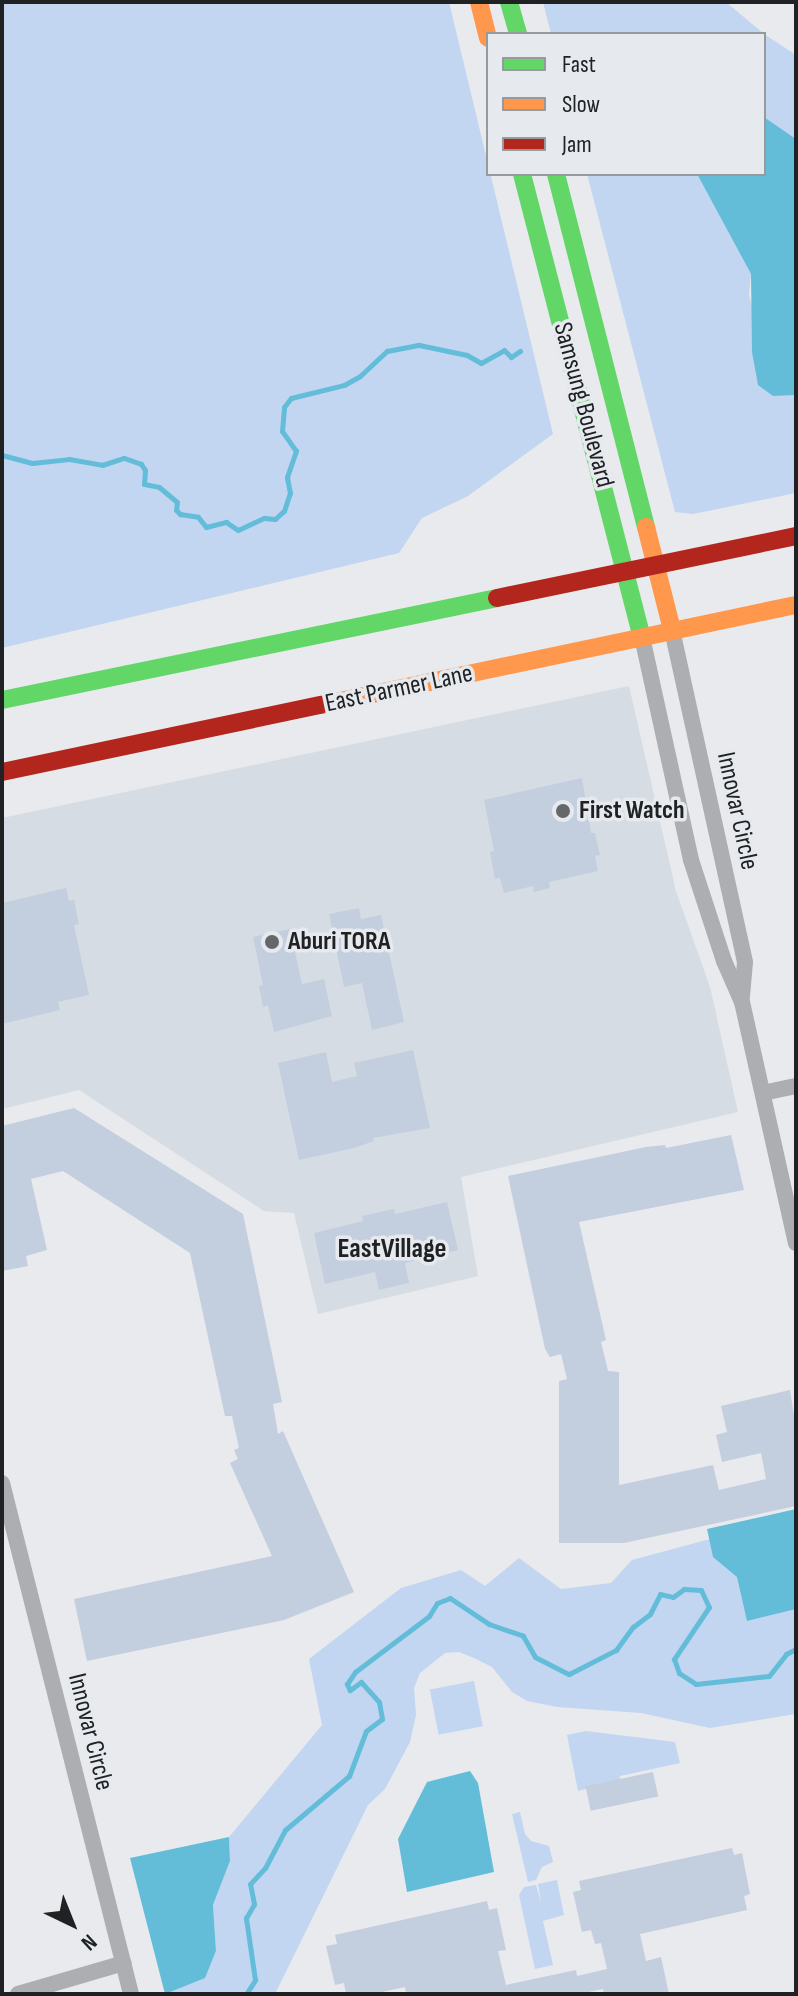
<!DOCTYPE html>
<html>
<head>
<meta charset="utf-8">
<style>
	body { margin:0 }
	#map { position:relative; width:798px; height:1996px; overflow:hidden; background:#e8eaed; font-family:"Sofia Sans Condensed",sans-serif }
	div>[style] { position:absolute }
	.built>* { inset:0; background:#d6dce3 }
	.green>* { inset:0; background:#c2d6f1; transform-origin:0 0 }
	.water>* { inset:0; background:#63bdd9 }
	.stream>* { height:5px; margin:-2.5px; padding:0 2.5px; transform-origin:2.5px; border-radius:2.5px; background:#63bdd9 }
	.building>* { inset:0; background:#c3cede; transform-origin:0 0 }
	.street>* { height:16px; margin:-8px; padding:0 8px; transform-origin:8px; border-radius:8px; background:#adaeb1 }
	.fast>* { height:18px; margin:-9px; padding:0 9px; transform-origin:9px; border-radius:9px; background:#63d668 }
	.slow>* { height:18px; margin:-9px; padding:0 9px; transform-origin:9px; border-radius:9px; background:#ff974d }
	.jam>* { height:18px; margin:-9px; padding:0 9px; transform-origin:9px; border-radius:9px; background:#b3261e }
	.dots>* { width:22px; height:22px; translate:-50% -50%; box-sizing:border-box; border:4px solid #e6eaef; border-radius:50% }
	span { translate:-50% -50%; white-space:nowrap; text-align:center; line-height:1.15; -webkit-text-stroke:7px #e6eaef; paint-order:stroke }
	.street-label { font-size:26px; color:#202123 }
	.poi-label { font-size:26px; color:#202123; font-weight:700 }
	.left { translate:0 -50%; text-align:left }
	.neighbourhood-label { font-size:28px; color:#202123; font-weight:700 }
	.frame { position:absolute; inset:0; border:4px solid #202123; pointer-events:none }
	.legend { position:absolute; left:486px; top:32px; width:280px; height:144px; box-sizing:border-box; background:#e6eaef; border:2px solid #979a9d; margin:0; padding:10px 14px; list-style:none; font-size:24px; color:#202123 }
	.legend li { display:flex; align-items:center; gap:16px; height:40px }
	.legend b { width:40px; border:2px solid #979a9d }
	.north { position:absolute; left:32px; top:1884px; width:80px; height:80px; -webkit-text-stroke:6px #e6eaef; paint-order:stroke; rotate:137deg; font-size:22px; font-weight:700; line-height:32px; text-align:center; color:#202123 }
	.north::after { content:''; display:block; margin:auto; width:28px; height:36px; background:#202123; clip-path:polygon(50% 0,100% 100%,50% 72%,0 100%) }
</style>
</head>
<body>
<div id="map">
	<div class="built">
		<i style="clip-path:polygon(629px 686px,676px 891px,710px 987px,738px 1112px,461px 1177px,478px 1276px,318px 1314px,294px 1213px,264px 1211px,79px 1090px,2px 1109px,2px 818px)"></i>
	</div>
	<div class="green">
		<i style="clip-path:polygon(2px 2px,449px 2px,553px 434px,468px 496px,422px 518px,399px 553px,2px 648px)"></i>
		<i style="clip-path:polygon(543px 2px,726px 2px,764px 34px,551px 34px)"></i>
		<i style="clip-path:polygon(764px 34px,796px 55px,796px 139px,764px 117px)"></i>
		<i style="clip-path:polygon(587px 174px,697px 174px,751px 274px,749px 295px,773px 395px,796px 395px,796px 493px,693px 514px,675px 512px)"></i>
		<i style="clip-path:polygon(796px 1516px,796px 1714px,710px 1728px,641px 1713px,557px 1707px,527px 1701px,512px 1692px,492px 1667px,474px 1658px,459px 1652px,445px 1653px,420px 1673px,414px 1688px,416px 1715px,410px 1742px,385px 1789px,368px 1805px,275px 1994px,165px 1994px,205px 1977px,216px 1951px,213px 1905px,230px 1861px,229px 1837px,322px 1725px,309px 1659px,401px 1588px,461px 1570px,485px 1586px,519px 1558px,561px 1589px,611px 1583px,632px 1560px)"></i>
		<i style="left:474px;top:1681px;width:46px;height:45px;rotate:79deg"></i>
		<i style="clip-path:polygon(586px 1731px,675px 1742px,680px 1763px,620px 1776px,620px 1780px,578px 1791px,567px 1735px)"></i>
		<i style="clip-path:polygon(520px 1812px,525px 1834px,531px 1841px,549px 1846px,553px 1862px,542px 1867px,536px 1880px,528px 1882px,512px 1814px)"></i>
		<i style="clip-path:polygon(557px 1880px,564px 1915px,543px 1921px,553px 1965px,535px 1969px,519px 1895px,524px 1887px,536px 1885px,541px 1902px,538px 1884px)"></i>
	</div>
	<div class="water">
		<i style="clip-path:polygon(764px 117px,796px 139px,796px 395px,773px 396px,758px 385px,752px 352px,751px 274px,697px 174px,764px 174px)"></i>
		<i style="clip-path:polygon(796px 1509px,796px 1609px,747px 1621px,737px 1577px,713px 1557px,707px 1529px)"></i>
		<i style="clip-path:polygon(470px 1771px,478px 1783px,494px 1872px,407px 1892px,398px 1839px,427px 1782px)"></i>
		<i style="clip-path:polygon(229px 1837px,230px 1861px,213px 1905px,216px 1951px,205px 1978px,165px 1994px,130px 1858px)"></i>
	</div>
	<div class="stream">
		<i style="left:2px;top:455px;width:31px;rotate:15deg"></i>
		<i style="left:32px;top:463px;width:37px;rotate:-6deg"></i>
		<i style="left:69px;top:459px;width:34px;rotate:10deg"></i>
		<i style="left:102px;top:465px;width:23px;rotate:-18deg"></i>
		<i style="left:124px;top:458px;width:18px;rotate:19deg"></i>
		<i style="left:141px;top:464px;width:7px;rotate:56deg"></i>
		<i style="left:145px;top:470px;width:14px;rotate:94deg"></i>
		<i style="left:144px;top:484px;width:15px;rotate:11deg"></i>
		<i style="left:159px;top:487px;width:23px;rotate:40deg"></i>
		<i style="left:177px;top:502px;width:8px;rotate:97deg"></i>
		<i style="left:176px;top:510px;width:6px;rotate:45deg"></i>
		<i style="left:180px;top:514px;width:18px;rotate:9deg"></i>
		<i style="left:198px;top:517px;width:13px;rotate:51deg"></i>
		<i style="left:206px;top:527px;width:21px;rotate:-14deg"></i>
		<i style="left:226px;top:522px;width:14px;rotate:34deg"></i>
		<i style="left:238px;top:530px;width:29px;rotate:-25deg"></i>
		<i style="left:264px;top:518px;width:11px;rotate:5deg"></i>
		<i style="left:275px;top:519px;width:12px;rotate:-42deg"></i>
		<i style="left:284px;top:511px;width:19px;rotate:-72deg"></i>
		<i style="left:290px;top:493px;width:16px;rotate:-101deg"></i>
		<i style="left:287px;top:477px;width:28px;rotate:-71deg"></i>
		<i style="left:296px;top:451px;width:24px;rotate:-125deg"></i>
		<i style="left:282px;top:431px;width:24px;rotate:-85deg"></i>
		<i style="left:284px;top:407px;width:11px;rotate:-52deg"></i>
		<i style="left:291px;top:398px;width:55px;rotate:-13.8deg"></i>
		<i style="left:344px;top:385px;width:18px;rotate:-29deg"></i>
		<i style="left:360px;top:376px;width:37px;rotate:-43deg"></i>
		<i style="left:387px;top:351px;width:33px;rotate:-11deg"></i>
		<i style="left:419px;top:345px;width:49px;rotate:11.8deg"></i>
		<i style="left:467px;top:355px;width:16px;rotate:30deg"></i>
		<i style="left:481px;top:363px;width:26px;rotate:-29deg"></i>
		<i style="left:504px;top:350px;width:10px;rotate:45deg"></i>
		<i style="left:511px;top:357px;width:11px;rotate:-34deg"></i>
		<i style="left:246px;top:1994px;width:17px;rotate:-57deg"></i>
		<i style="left:255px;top:1980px;width:63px;rotate:-98.3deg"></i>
		<i style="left:246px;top:1918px;width:16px;rotate:-60deg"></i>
		<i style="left:254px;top:1904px;width:20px;rotate:-101deg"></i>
		<i style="left:250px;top:1884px;width:22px;rotate:-47deg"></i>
		<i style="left:265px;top:1868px;width:43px;rotate:-62.2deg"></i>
		<i style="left:285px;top:1830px;width:84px;rotate:-40.2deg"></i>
		<i style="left:349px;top:1776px;width:48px;rotate:-69.3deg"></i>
		<i style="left:366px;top:1731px;width:20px;rotate:-37deg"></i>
		<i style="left:382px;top:1719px;width:17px;rotate:-100deg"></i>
		<i style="left:379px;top:1702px;width:27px;rotate:-132deg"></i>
		<i style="left:361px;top:1682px;width:14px;rotate:144deg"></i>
		<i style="left:350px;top:1690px;width:7px;rotate:-117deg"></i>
		<i style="left:347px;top:1684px;width:14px;rotate:-56deg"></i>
		<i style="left:355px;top:1672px;width:93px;rotate:-37.1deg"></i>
		<i style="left:429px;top:1616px;width:15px;rotate:-58deg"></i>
		<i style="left:437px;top:1603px;width:14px;rotate:-21deg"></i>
		<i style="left:450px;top:1598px;width:47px;rotate:33.7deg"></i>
		<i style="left:489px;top:1624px;width:36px;rotate:19deg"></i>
		<i style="left:523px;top:1636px;width:24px;rotate:60deg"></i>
		<i style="left:535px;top:1657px;width:38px;rotate:27deg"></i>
		<i style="left:569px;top:1674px;width:53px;rotate:-27.1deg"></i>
		<i style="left:616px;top:1650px;width:29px;rotate:-54deg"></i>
		<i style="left:633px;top:1627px;width:21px;rotate:-37deg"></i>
		<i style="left:650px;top:1614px;width:22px;rotate:-63deg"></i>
		<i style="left:660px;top:1594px;width:13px;rotate:13deg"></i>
		<i style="left:673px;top:1597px;width:14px;rotate:-36deg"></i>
		<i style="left:684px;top:1589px;width:17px;rotate:3deg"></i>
		<i style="left:701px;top:1590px;width:19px;rotate:65deg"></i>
		<i style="left:709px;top:1607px;width:63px;rotate:123.9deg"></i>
		<i style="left:674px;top:1659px;width:15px;rotate:70deg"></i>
		<i style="left:679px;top:1673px;width:20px;rotate:33deg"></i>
		<i style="left:696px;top:1684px;width:73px;rotate:-6.3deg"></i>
		<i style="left:769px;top:1676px;width:28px;rotate:-52deg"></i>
		<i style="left:786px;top:1654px;width:11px;rotate:-27deg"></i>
	</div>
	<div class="building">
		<i style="clip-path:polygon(582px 778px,591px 833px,595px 833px,600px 855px,595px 856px,598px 871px,549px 882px,550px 888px,534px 892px,533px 886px,504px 893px,500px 878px,495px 879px,490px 852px,494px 851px,484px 800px)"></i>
		<i style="clip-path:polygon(66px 888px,69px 901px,74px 900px,79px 924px,74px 925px,89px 995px,58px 1002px,60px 1010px,2px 1024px,2px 903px)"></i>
		<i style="clip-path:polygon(359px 908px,361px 919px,381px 915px,404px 1022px,372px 1030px,362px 983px,344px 987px,329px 914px)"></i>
		<i style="clip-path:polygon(290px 929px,302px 984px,324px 979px,332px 1016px,274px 1032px,268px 1005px,263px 1007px,259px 986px,263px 985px,253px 937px)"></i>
		<i style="clip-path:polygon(413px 1050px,430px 1128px,373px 1138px,374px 1141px,354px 1148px,299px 1160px,278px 1063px,326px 1052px,332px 1082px,357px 1076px,354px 1063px)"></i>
		<i style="clip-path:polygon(74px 1108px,243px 1214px,282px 1402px,273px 1404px,278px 1434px,283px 1431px,354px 1592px,284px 1620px,87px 1661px,74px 1599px,272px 1556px,230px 1463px,238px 1459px,234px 1450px,239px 1448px,232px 1416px,225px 1416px,190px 1253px,63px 1171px,31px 1179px,47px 1250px,26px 1256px,28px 1266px,2px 1271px,2px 1126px)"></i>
		<i style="clip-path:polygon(731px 1135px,744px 1190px,579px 1222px,606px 1340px,601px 1342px,608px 1371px,619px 1372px,619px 1485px,713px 1465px,719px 1490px,766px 1479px,761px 1453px,722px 1462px,716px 1435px,727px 1432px,721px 1406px,790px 1390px,796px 1428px,796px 1506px,624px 1543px,559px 1543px,559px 1381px,567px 1379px,561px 1354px,550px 1357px,545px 1349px,508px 1176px,646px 1147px,665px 1145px,666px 1148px)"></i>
		<i style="clip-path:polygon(447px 1202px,458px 1250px,405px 1263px,409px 1283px,379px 1290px,375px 1272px,325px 1284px,314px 1233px,363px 1221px,362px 1216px,394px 1209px,395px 1214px)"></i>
		<i style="left:653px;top:1772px;width:25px;height:69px;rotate:78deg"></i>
		<i style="clip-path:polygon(732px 1848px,734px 1855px,742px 1853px,750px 1894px,744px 1896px,747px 1910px,640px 1934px,646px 1961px,661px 1957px,669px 1994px,604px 1994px,603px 1989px,579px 1994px,406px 1994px,405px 1987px,373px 1994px,346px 1994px,344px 1983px,335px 1985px,326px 1946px,337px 1944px,335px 1935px,487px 1901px,489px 1910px,497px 1908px,506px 1950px,498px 1951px,506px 1985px,576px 1970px,577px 1976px,607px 1969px,601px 1943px,595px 1944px,591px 1930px,582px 1932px,573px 1892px,581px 1890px,579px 1881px)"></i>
	</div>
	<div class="street">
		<i style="left:672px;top:630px;width:340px;rotate:77.6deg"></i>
		<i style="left:745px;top:962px;width:35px;rotate:95deg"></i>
		<i style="left:642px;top:637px;width:228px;rotate:77.6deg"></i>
		<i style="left:691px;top:860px;width:106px;rotate:71.9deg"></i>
		<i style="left:724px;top:961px;width:45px;rotate:66.3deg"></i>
		<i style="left:742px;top:1002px;width:247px;rotate:77.4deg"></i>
		<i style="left:763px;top:1093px;width:34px;rotate:-12deg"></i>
		<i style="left:2px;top:1483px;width:527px;rotate:75.83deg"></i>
		<i style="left:18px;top:1994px;width:110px;rotate:-16.3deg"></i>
	</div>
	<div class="fast">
		<i style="left:509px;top:2px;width:33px;rotate:74deg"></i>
		<i style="left:522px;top:174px;width:478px;rotate:75.5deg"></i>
		<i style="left:556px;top:174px;width:364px;rotate:75.7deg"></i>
		<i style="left:2px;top:700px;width:505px;rotate:-11.64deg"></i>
	</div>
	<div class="slow">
		<i style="left:479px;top:2px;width:37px;rotate:76deg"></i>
		<i style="left:646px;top:527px;width:106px;rotate:75.8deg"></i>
		<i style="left:321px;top:705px;width:485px;rotate:-11.9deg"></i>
	</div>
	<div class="jam">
		<i style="left:497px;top:598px;width:305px;rotate:-11.7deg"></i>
		<i style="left:2px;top:772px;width:326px;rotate:-11.9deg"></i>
	</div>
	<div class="dots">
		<i style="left:563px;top:811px;background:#66676a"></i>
		<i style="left:272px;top:942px;background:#66676a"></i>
	</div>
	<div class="street-label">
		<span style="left:583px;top:405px;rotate:75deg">Samsung Boulevard</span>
		<span style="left:399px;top:689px;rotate:-12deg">East Parmer Lane</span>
		<span style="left:737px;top:811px;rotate:78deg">Innovar Circle</span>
		<span style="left:90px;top:1732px;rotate:76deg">Innovar Circle</span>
	</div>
	<div class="poi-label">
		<span class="left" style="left:579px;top:811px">First Watch</span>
		<span class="left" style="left:288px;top:942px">Aburi TORA</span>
	</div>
	<div class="neighbourhood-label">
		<span style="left:392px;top:1249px">EastVillage</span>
	</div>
	<div class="frame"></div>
	<ul class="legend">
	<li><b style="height:10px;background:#63d668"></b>Fast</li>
	<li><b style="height:10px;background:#ff974d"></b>Slow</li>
	<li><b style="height:10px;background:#b3261e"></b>Jam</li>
	</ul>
	<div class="north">N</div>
</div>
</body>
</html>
